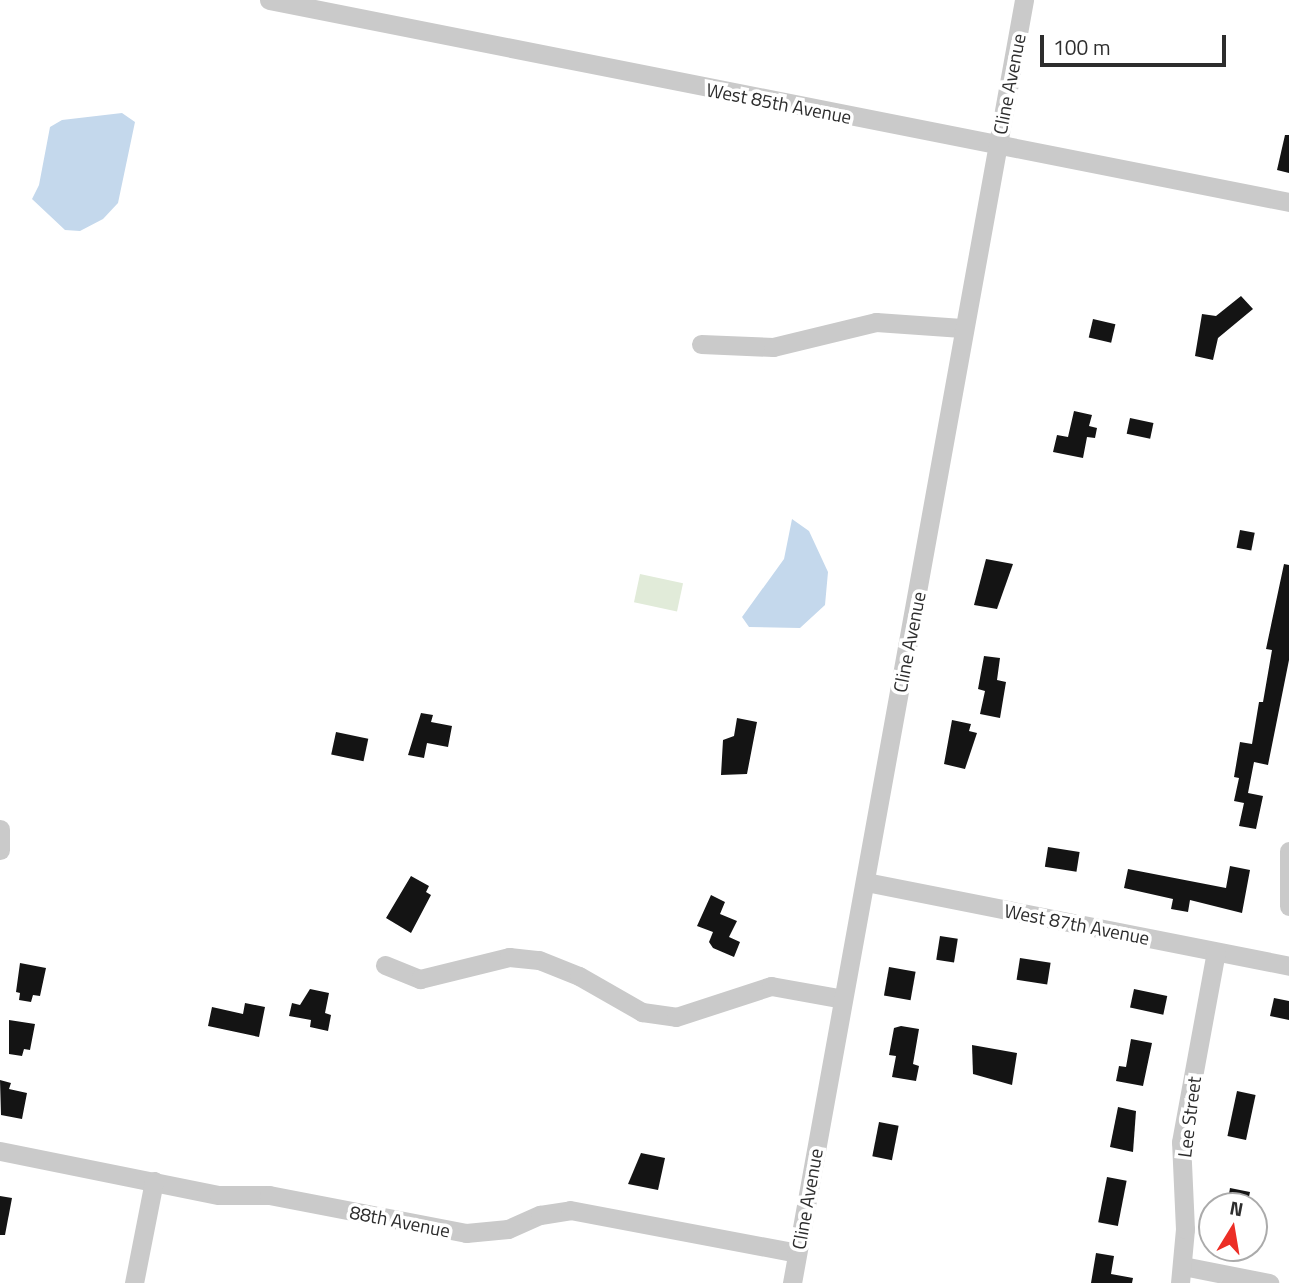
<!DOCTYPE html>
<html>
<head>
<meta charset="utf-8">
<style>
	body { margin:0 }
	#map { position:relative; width:1289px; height:1283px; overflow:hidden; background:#fff; font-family:"Titillium Web",sans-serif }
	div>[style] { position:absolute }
	.green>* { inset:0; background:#e1ebd9; transform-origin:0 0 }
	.water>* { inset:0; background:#c4d8ec }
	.building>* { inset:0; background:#141414; transform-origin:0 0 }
	.minor>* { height:19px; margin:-9.5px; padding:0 9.5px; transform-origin:9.5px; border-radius:9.5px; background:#cacaca }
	span { translate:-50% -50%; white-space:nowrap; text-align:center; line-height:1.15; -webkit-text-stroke:7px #fff; paint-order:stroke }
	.street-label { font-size:19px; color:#2d2d2d }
	.north { position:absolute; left:1198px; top:1192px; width:70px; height:70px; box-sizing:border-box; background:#fff; border:2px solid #ababab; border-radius:50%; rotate:11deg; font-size:19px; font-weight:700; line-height:28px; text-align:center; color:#2d2d2d }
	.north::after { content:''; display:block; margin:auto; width:24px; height:32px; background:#ec2e26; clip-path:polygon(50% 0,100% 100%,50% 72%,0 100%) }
	.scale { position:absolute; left:1040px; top:35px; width:186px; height:32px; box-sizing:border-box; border:4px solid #2d2d2d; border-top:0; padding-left:9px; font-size:21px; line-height:24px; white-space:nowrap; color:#2d2d2d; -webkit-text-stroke:5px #fff; paint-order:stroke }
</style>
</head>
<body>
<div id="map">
	<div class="green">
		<i style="left:640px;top:574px;width:44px;height:29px;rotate:12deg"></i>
	</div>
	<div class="water">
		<i style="clip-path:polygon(122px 113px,135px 122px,118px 203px,103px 219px,80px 231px,65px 230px,32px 199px,39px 185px,50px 127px,62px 120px)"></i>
		<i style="clip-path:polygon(792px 519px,809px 531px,828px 572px,825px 605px,800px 628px,749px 627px,742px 617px,784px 559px)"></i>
	</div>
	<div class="building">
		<i style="clip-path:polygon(1285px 135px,1289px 135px,1289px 173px,1277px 170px)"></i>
		<i style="clip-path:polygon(1241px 296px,1253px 309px,1218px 338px,1213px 360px,1195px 356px,1202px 314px,1216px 316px)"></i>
		<i style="left:1093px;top:319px;width:23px;height:19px;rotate:13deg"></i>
		<i style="clip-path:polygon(1074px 411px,1092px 415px,1089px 426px,1097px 428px,1095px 438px,1087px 437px,1083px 458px,1053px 452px,1057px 435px,1068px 437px)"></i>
		<i style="left:1130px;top:418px;width:24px;height:16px;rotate:12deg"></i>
		<i style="left:1240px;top:530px;width:15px;height:18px;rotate:11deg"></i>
		<i style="clip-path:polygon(986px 559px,1013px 564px,997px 609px,974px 605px)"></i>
		<i style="clip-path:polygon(1284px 564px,1289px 565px,1289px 660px,1268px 765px,1254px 762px,1248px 793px,1263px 796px,1256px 829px,1239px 826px,1244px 803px,1234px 801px,1239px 778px,1234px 777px,1240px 742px,1252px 744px,1259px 702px,1263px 702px,1272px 650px,1266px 649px)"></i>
		<i style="clip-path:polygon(984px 656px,1000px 658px,997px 680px,1006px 682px,1000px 718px,980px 714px,985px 691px,978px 689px)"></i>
		<i style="clip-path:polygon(421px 713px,433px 715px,431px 722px,452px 726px,448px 747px,427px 743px,424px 758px,408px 755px)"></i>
		<i style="clip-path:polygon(737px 718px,757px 722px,747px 774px,721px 775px,723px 740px,734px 736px)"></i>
		<i style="clip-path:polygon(952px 720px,971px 724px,969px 731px,977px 733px,965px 769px,944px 764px)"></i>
		<i style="left:336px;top:732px;width:33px;height:23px;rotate:12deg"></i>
		<i style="left:1048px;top:847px;width:32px;height:20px;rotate:9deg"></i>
		<i style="clip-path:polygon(1230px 866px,1250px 870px,1242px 913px,1190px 900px,1188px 912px,1171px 909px,1173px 899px,1124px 888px,1128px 869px,1226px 888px)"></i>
		<i style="clip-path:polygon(411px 876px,429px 886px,426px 892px,431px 895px,411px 933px,386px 918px)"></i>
		<i style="clip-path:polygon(711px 895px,725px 902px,720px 914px,737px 921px,729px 937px,740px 942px,734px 957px,713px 948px,709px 942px,713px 932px,697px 926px)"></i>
		<i style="left:940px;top:936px;width:18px;height:24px;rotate:9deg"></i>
		<i style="left:1020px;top:958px;width:31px;height:22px;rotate:9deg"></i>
		<i style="clip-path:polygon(20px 963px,46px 968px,40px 996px,33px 995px,31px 1002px,19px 1000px,20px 993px,16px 992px)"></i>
		<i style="left:889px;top:967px;width:27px;height:29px;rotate:10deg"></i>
		<i style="clip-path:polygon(310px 989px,329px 993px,325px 1013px,331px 1015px,328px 1031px,310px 1027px,311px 1020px,289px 1016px,292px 1003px,300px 1005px)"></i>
		<i style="left:1134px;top:989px;width:34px;height:19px;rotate:12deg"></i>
		<i style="clip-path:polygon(1274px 998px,1289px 1001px,1289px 1020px,1270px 1016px)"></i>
		<i style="clip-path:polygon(245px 1003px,265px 1007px,259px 1037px,208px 1026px,212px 1007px,243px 1014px)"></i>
		<i style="clip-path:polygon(9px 1020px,35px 1024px,30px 1050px,24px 1049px,22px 1056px,9px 1054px)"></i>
		<i style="clip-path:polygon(901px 1026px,919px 1029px,913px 1064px,919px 1066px,916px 1081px,892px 1077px,896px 1056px,889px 1055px,894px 1028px)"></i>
		<i style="clip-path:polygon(1131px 1039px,1152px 1043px,1143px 1086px,1116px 1081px,1119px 1066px,1126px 1067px)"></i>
		<i style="clip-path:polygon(972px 1045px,1017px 1053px,1012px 1085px,973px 1074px)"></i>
		<i style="clip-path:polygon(0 1080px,11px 1083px,9px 1089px,27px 1093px,22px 1119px,1px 1115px)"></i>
		<i style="left:1237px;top:1091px;width:19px;height:46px;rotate:12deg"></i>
		<i style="clip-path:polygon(1118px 1107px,1136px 1111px,1133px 1152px,1110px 1147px)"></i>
		<i style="left:879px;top:1122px;width:20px;height:35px;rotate:11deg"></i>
		<i style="clip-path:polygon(641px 1153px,665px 1158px,658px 1190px,628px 1184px)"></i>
		<i style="left:1107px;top:1177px;width:20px;height:46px;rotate:11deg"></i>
		<i style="clip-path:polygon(1230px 1188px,1250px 1192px,1247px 1206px,1227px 1206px)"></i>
		<i style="clip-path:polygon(0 1196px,12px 1198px,5px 1235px,0 1235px)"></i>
		<i style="clip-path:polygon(1096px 1253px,1114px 1256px,1111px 1274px,1133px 1278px,1132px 1283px,1091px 1283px)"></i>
	</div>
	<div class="minor">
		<i style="left:269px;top:0;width:1040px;rotate:11.2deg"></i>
		<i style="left:701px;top:344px;width:72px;rotate:2.4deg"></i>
		<i style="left:773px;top:347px;width:106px;rotate:-13.6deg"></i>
		<i style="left:876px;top:322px;width:86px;rotate:4deg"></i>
		<i style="left:0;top:829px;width:21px;rotate:90deg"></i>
		<i style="left:1289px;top:851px;width:55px;rotate:90deg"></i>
		<i style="left:866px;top:882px;width:431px;rotate:11.2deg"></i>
		<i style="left:385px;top:965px;width:38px;rotate:22deg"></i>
		<i style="left:420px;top:979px;width:92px;rotate:-13.9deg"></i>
		<i style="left:509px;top:957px;width:30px;rotate:6deg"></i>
		<i style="left:539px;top:960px;width:43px;rotate:21.8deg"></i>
		<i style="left:579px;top:976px;width:73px;rotate:29.7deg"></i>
		<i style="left:642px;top:1012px;width:34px;rotate:8deg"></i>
		<i style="left:676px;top:1017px;width:100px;rotate:-18.1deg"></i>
		<i style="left:771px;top:986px;width:73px;rotate:10.2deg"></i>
		<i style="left:0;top:1151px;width:223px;rotate:11.4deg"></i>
		<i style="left:219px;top:1195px;width:50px"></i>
		<i style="left:269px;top:1195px;width:201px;rotate:10.9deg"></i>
		<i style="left:466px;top:1233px;width:42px;rotate:-5.4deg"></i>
		<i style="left:508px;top:1229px;width:35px;rotate:-24deg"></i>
		<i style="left:540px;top:1215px;width:30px;rotate:-9deg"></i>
		<i style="left:570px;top:1210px;width:231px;rotate:10.7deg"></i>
		<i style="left:1183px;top:1266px;width:88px;rotate:11.2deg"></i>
		<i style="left:134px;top:1283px;width:104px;rotate:-78.9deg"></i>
		<i style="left:792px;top:1283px;width:1304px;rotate:-79.75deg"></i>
		<i style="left:1180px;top:1283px;width:54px;rotate:-84.7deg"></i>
		<i style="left:1185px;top:1229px;width:87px;rotate:-92.6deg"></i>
		<i style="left:1181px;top:1142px;width:193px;rotate:-79.6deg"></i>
	</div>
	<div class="street-label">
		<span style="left:1009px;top:84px;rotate:-79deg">Cline Avenue</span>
		<span style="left:779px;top:103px;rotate:11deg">West 85th Avenue</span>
		<span style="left:909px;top:642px;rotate:-79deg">Cline Avenue</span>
		<span style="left:1077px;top:924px;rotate:11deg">West 87th Avenue</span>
		<span style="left:1189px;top:1117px;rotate:-83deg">Lee Street</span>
		<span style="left:807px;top:1199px;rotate:-80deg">Cline Avenue</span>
		<span style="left:400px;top:1221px;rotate:11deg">88th Avenue</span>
	</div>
	<div class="north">N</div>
	<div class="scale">100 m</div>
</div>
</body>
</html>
